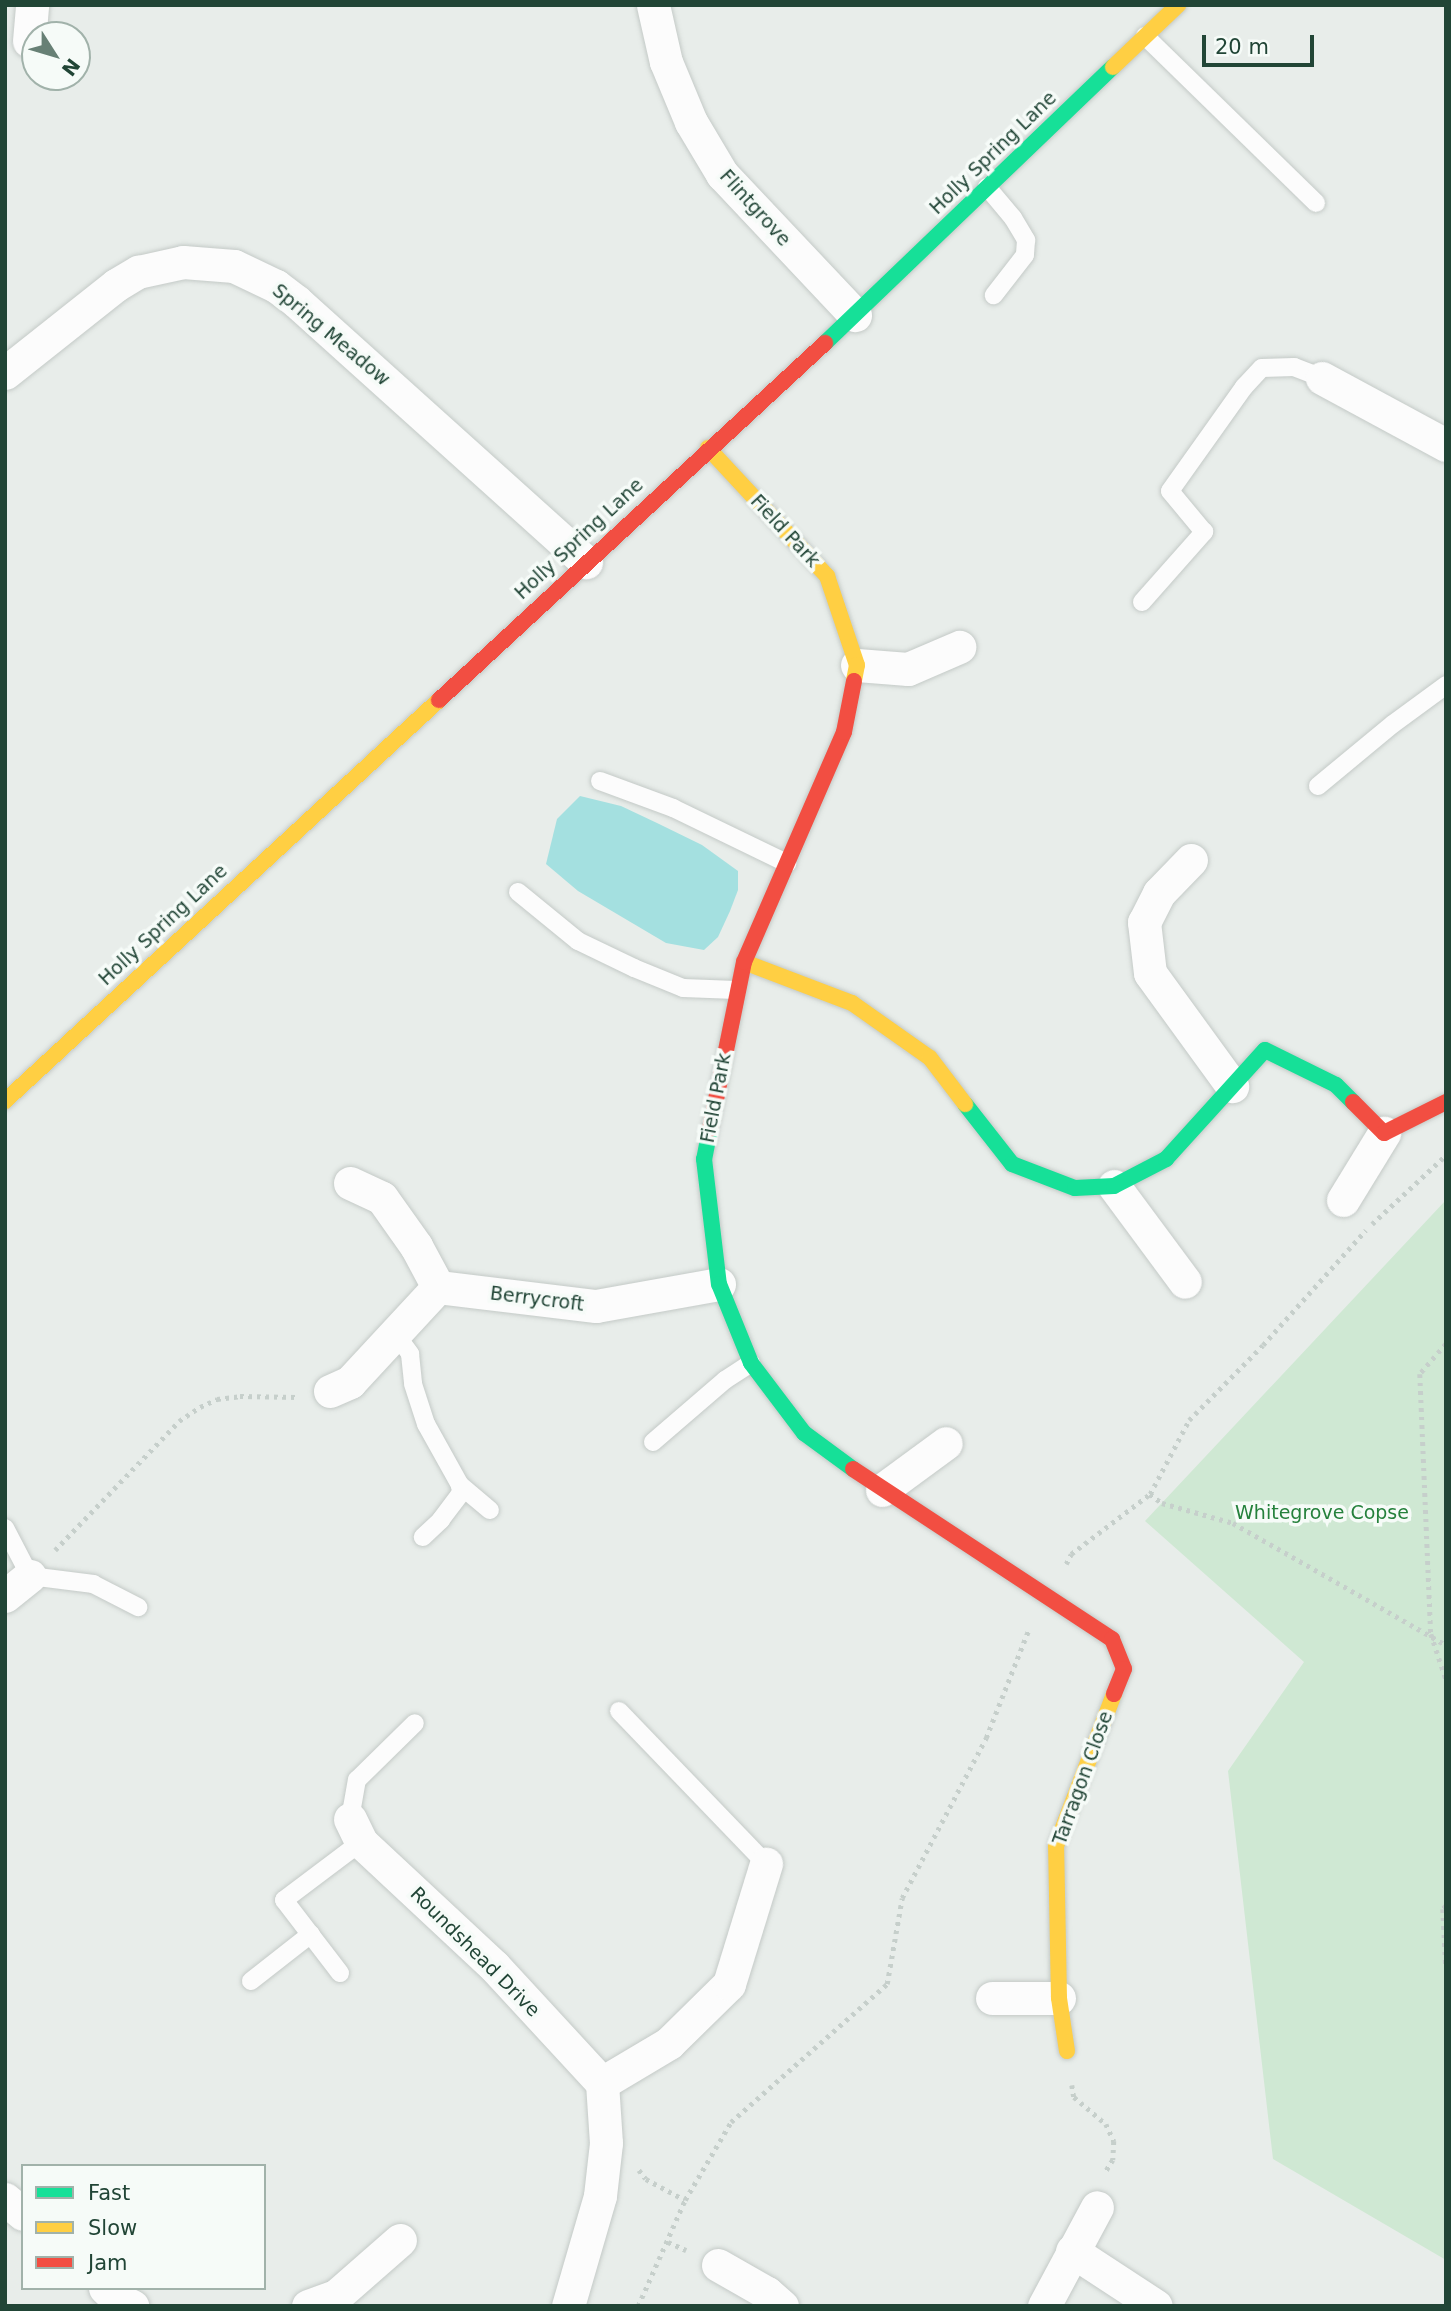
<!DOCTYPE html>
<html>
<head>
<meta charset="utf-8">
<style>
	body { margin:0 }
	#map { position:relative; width:1451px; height:2311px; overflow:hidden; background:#e8edea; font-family:"DejaVu Sans",sans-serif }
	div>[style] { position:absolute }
	.green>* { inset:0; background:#cfe8d3 }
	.water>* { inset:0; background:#a4e0e0 }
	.path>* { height:4.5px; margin-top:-2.25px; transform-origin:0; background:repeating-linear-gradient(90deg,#c6cfcb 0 3.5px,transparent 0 8.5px) }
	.roads { filter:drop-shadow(0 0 2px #c4cac7) drop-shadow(0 0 2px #c4cac7) }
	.lane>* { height:18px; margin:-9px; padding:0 9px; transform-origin:9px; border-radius:9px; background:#fcfcfc }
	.street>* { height:33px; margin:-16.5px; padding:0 16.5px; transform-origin:16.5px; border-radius:16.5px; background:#fcfcfc }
	.fast>* { height:16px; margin:-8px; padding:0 8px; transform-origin:8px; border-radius:8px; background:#16e098 }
	.slow>* { height:16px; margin:-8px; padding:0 8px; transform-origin:8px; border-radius:8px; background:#ffcf43 }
	.jam>* { height:16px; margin:-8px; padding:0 8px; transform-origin:8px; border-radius:8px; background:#f24e42 }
	span { translate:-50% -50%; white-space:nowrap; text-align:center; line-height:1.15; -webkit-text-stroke:7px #f6fbf8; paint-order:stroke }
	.street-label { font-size:19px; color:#214536 }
	.park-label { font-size:19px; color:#25813c }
	.frame { position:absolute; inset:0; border:7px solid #214536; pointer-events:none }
	.legend { position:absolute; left:21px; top:2164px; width:245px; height:126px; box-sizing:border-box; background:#f6fbf8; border:2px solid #a1b2aa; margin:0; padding:9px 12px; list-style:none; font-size:21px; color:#214536 }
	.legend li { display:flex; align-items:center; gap:14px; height:35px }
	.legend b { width:35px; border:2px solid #a1b2aa }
	.north { position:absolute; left:21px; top:21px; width:70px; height:70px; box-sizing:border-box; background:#f6fbf8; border:2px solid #a1b2aa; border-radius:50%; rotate:127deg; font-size:19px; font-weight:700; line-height:28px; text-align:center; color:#214536 }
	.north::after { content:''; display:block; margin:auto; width:24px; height:32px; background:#678075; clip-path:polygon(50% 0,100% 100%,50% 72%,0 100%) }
	.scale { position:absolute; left:1202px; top:35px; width:112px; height:32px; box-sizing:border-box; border:4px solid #214536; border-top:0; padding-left:9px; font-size:21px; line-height:24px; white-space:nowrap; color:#214536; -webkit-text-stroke:5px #f6fbf8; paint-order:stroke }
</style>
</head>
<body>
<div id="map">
	<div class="green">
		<i style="clip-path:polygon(1446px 1200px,1446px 2260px,1273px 2159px,1228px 1771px,1304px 1662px,1145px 1521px)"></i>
	</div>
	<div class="water">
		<i style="clip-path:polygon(580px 796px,621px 806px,657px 823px,702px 845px,738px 871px,738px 890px,730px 911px,718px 937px,704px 950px,666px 943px,578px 891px,546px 864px,557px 819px)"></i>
	</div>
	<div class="path">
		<i style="left:1372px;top:1224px;width:101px;rotate:-43deg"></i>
		<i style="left:1446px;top:1344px;width:40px;rotate:131deg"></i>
		<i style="left:1420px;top:1374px;width:260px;rotate:87.6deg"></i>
		<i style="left:1431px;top:1634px;width:47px;rotate:71.6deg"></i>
		<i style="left:1150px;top:1494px;width:15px;rotate:37deg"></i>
		<i style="left:1162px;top:1503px;width:74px;rotate:15.7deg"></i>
		<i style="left:1233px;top:1523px;width:245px;rotate:29.8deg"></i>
		<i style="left:55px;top:1550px;width:179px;rotate:-46.1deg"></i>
		<i style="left:179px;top:1421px;width:25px;rotate:-34deg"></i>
		<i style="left:200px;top:1407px;width:19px;rotate:-25deg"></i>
		<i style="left:217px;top:1399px;width:23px;rotate:-7deg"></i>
		<i style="left:240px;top:1396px;width:57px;rotate:1deg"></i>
		<i style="left:1066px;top:1564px;width:11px;rotate:-63deg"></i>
		<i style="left:1071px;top:1554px;width:99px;rotate:-37.2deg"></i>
		<i style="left:1150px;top:1494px;width:84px;rotate:-62.2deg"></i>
		<i style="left:1189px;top:1420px;width:105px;rotate:-45.4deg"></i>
		<i style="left:1263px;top:1345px;width:154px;rotate:-48.2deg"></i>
		<i style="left:1446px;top:1906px;width:4px;rotate:135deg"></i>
		<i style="left:1443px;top:1909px;width:59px;rotate:87.1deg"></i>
		<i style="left:1072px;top:2085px;width:12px;rotate:81deg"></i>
		<i style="left:1074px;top:2097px;width:42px;rotate:40.2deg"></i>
		<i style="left:1106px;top:2124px;width:19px;rotate:65deg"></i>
		<i style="left:1114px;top:2141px;width:19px;rotate:93deg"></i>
		<i style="left:1113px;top:2160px;width:15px;rotate:122deg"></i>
		<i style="left:639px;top:2170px;width:11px;rotate:52deg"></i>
		<i style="left:646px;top:2179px;width:44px;rotate:28.3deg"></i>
		<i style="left:668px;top:2242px;width:20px;rotate:24deg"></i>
		<i style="left:638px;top:2306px;width:116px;rotate:-66.1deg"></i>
		<i style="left:685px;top:2200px;width:91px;rotate:-59.5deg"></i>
		<i style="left:731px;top:2122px;width:208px;rotate:-41.5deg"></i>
		<i style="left:887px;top:1984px;width:87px;rotate:-80.1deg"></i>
		<i style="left:902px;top:1898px;width:181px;rotate:-62.3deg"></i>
		<i style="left:986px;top:1738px;width:117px;rotate:-68.5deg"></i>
	</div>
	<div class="roads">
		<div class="lane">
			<i style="left:1145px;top:36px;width:239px;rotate:44.3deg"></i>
			<i style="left:987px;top:187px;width:40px;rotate:50deg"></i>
			<i style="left:1013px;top:218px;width:26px;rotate:59deg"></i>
			<i style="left:1026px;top:240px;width:15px;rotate:94deg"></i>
			<i style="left:1025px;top:255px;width:51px;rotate:127.8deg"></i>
			<i style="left:1142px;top:602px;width:94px;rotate:-48.5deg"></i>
			<i style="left:1204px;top:532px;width:53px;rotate:-129.7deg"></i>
			<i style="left:1170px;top:491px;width:128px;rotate:-54.6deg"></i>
			<i style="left:1244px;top:387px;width:26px;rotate:-47deg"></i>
			<i style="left:1262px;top:368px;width:32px;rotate:-2deg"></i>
			<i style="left:1294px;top:367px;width:30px;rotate:21deg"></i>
			<i style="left:600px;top:781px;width:78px;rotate:20.3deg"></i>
			<i style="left:673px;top:808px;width:127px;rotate:25.8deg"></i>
			<i style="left:1318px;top:786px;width:97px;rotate:-39.6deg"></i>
			<i style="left:1393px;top:724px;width:66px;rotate:-36.3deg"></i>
			<i style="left:518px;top:892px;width:77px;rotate:39.2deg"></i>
			<i style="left:578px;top:941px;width:62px;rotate:25.7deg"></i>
			<i style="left:634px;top:968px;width:53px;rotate:22.2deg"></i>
			<i style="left:683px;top:988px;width:53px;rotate:2.2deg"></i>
			<i style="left:395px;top:1333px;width:26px;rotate:54deg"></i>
			<i style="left:410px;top:1354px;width:30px;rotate:84deg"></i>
			<i style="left:413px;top:1384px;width:42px;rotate:72deg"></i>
			<i style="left:426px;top:1424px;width:70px;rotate:60.9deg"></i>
			<i style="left:460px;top:1485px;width:8px;rotate:83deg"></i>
			<i style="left:461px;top:1493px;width:34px;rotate:127deg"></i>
			<i style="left:441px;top:1520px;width:25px;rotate:137deg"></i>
			<i style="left:653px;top:1442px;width:95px;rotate:-40.7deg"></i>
			<i style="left:725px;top:1380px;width:31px;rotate:-33deg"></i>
			<i style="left:460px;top:1485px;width:39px;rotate:40deg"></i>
			<i style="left:5px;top:1528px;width:54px;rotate:62.5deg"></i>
			<i style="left:30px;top:1576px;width:64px;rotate:7.2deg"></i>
			<i style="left:93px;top:1584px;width:51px;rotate:27.1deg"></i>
			<i style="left:619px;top:1711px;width:212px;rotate:46.1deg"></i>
			<i style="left:350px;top:1819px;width:40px;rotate:-80deg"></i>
			<i style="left:357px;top:1780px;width:81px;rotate:-44.5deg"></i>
			<i style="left:340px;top:1973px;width:92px;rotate:-127.5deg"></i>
			<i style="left:284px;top:1900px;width:96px;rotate:-37deg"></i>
			<i style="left:251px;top:1981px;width:76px;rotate:-38.1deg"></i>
		</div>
		<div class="street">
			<i style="left:653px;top:5px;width:58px;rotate:77.2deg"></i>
			<i style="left:666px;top:62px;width:65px;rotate:67.4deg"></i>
			<i style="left:691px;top:122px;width:61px;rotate:59.2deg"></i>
			<i style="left:722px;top:174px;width:194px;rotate:46.7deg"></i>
			<i style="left:29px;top:41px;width:36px;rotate:-85deg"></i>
			<i style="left:5px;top:373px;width:142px;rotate:-38.4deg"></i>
			<i style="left:116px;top:285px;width:26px;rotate:-31deg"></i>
			<i style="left:138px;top:272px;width:46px;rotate:-12.5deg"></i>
			<i style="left:183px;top:262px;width:51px;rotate:4.5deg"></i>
			<i style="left:234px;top:266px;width:47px;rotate:25.5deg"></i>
			<i style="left:276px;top:286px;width:26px;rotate:37deg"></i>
			<i style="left:297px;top:302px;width:389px;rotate:42deg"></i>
			<i style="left:1322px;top:378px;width:141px;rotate:28.4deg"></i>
			<i style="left:857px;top:665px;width:51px;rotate:4.5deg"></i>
			<i style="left:908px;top:669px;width:56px;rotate:-23.3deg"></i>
			<i style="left:1191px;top:860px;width:46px;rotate:134.1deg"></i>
			<i style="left:1159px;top:893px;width:33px;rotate:117deg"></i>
			<i style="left:1144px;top:922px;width:51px;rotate:83.3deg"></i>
			<i style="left:1150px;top:973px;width:140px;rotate:54deg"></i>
			<i style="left:350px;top:1183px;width:35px;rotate:25deg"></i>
			<i style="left:382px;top:1198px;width:59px;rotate:54.7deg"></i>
			<i style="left:416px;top:1246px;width:47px;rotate:61.8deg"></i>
			<i style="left:1114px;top:1186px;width:119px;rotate:53.5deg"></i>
			<i style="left:1343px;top:1200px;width:79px;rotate:-58.5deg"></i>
			<i style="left:438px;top:1287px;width:159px;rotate:6.9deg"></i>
			<i style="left:596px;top:1306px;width:125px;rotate:-10.1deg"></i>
			<i style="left:330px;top:1391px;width:22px;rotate:-24deg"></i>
			<i style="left:350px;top:1382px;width:129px;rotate:-47.2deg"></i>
			<i style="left:882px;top:1490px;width:79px;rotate:-36.3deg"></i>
			<i style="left:5px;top:1596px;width:32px;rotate:-39deg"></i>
			<i style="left:350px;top:1819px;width:25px;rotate:64deg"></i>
			<i style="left:361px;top:1842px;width:182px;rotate:43deg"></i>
			<i style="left:494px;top:1966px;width:159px;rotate:47.3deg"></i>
			<i style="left:602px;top:2083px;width:60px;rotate:86.2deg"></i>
			<i style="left:606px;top:2143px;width:53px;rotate:96.5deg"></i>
			<i style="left:600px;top:2196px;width:115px;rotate:106.2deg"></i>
			<i style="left:992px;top:1998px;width:67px"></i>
			<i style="left:602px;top:2083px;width:78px;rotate:-30.8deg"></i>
			<i style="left:669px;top:2043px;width:84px;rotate:-44.5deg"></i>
			<i style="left:729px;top:1984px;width:126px;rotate:-72.9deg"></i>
			<i style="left:5px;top:2199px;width:23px;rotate:40deg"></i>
			<i style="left:1072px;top:2251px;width:100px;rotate:33.2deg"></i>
			<i style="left:718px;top:2265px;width:56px;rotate:29.7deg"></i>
			<i style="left:767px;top:2293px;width:20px;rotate:41deg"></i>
			<i style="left:105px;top:2288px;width:16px;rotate:43deg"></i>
			<i style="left:117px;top:2299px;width:17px;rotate:25deg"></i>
			<i style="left:308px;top:2306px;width:30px;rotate:-20deg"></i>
			<i style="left:336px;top:2296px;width:85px;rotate:-41.2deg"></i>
			<i style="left:1044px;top:2306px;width:112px;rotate:-61.8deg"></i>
		</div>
		<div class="fast">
			<i style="left:825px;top:343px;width:399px;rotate:-43.8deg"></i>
			<i style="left:965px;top:1104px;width:76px;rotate:51.9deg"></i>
			<i style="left:1012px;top:1164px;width:67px;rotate:20.9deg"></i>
			<i style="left:1075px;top:1188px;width:39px;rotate:-3deg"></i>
			<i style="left:1114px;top:1186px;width:59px;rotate:-27.4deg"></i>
			<i style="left:1166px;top:1159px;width:147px;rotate:-47.8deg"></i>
			<i style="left:1265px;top:1050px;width:79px;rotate:26.2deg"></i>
			<i style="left:1336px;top:1085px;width:24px;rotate:45deg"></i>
			<i style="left:710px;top:1129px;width:31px;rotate:101deg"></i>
			<i style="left:704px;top:1159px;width:126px;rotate:83.2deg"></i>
			<i style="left:719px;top:1284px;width:85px;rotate:67.9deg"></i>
			<i style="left:751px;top:1363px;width:88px;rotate:52.9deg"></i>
			<i style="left:804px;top:1433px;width:61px;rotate:36.3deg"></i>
		</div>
		<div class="slow">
			<i style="left:1113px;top:67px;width:90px;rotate:-43.6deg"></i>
			<i style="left:708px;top:448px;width:175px;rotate:47.1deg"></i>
			<i style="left:827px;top:576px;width:94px;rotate:71.4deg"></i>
			<i style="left:857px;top:665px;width:16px;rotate:101deg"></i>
			<i style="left:744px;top:962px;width:116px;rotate:20.8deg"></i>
			<i style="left:852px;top:1003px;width:95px;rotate:35.2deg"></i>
			<i style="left:930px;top:1058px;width:58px;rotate:52.7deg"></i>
			<i style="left:5px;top:1101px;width:591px;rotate:-42.74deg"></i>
			<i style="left:1067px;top:2051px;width:54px;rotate:-98.6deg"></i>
			<i style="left:1059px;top:1998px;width:152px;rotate:-91.1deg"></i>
			<i style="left:1056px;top:1846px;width:163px;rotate:-69.1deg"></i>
		</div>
		<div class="jam">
			<i style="left:439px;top:700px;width:526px;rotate:-42.76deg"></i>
			<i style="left:1353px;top:1102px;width:44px;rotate:45deg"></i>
			<i style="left:1384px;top:1133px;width:69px;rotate:-26.6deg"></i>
			<i style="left:710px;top:1129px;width:170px;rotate:-78.5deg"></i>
			<i style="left:744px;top:962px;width:251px;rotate:-66.5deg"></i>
			<i style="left:844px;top:732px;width:52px;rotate:-78.9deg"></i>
			<i style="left:853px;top:1469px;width:310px;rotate:33.3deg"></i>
			<i style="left:1112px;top:1639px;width:32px;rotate:68deg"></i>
			<i style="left:1124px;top:1669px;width:27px;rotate:112deg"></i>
		</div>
	</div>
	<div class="street-label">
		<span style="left:993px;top:153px;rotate:-44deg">Holly Spring Lane</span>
		<span style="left:755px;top:208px;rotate:48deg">Flintgrove</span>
		<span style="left:331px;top:335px;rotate:40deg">Spring Meadow</span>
		<span style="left:785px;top:531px;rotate:47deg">Field Park</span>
		<span style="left:579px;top:539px;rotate:-43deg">Holly Spring Lane</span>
		<span style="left:163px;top:925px;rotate:-43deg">Holly Spring Lane</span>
		<span style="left:716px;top:1098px;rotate:-79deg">Field Park</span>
		<span style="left:537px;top:1299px;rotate:7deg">Berrycroft</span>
		<span style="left:1083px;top:1778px;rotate:-70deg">Tarragon Close</span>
		<span style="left:475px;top:1952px;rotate:45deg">Roundshead Drive</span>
	</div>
	<div class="park-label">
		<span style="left:1322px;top:1513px">Whitegrove Copse</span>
	</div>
	<div class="frame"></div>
	<ul class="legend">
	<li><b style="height:9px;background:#16e098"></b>Fast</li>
	<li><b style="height:9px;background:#ffcf43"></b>Slow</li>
	<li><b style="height:9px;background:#f24e42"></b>Jam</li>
	</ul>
	<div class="north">N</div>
	<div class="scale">20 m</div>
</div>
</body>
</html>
